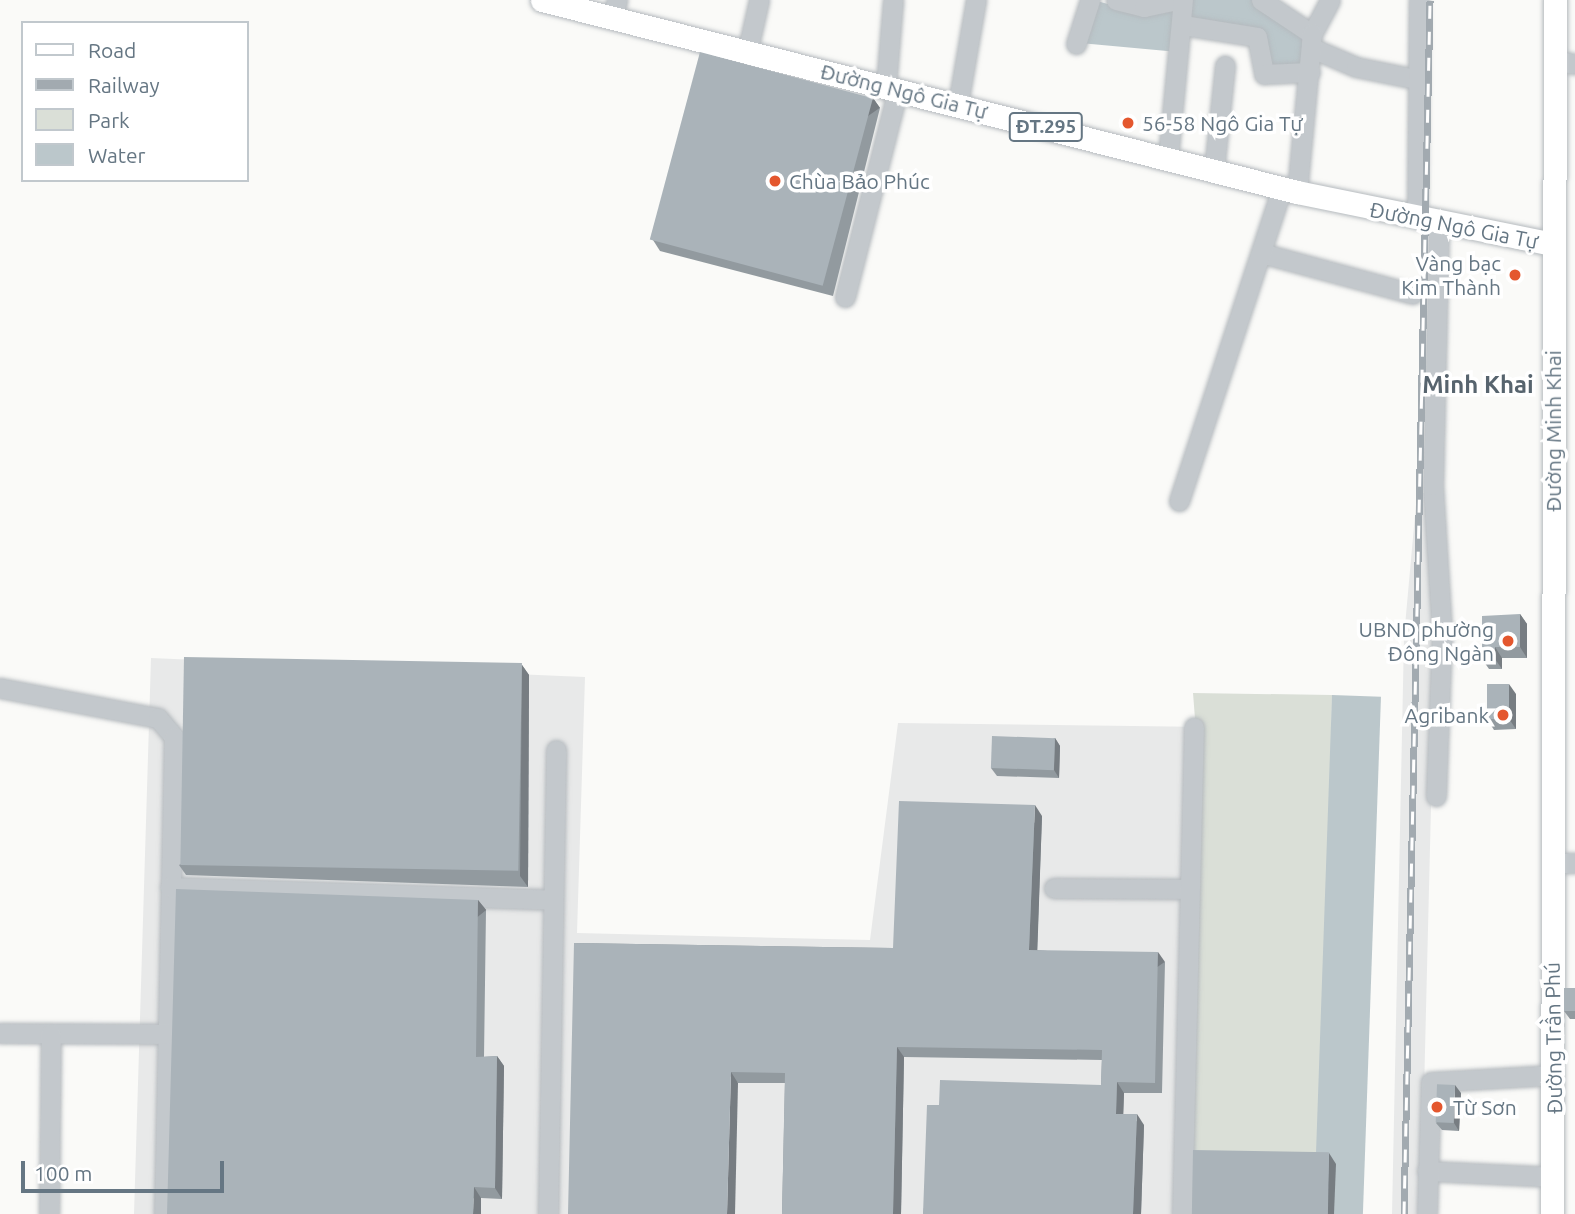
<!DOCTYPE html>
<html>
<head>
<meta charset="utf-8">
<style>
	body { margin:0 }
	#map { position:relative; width:1575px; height:1214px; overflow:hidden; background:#fafaf8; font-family:Ubuntu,sans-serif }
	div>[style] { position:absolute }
	.built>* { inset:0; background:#e8e9e9 }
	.green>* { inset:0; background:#dadfd7 }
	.water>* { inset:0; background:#bbc7cb; transform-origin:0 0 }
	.roads { filter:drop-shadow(0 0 2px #b5babe) drop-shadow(0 0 2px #b5babe) }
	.minor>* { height:19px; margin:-9.5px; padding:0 9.5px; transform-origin:9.5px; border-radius:9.5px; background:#c3c8cc }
	.major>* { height:23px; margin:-11.5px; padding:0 11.5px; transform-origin:11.5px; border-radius:11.5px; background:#fff }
	.rail>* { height:7px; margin-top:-3.5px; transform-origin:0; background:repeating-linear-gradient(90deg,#fff 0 13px,#a2aab0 0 26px); box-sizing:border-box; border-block:2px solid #a2aab0 }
	.wall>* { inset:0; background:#929a9f }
	.shaded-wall>* { inset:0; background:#777d82; transform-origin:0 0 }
	.building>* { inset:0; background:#aab3b9; transform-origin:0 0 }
	.dots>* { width:19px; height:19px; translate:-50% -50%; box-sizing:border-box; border:4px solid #fff; border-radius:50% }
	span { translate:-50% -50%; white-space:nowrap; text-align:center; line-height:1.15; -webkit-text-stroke:7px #fff; paint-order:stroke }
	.shield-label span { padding:2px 5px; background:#fff; border:2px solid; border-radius:5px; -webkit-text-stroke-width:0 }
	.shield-label { font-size:19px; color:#657683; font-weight:700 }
	.street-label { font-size:21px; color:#657683 }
	.poi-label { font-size:21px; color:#657683 }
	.left { translate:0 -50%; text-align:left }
	.right { translate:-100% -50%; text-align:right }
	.quarter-label { font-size:24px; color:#57646e; font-weight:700 }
	.legend { position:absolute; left:21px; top:21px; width:228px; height:161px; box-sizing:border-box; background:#fff; border:2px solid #c1c8cd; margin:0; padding:9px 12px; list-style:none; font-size:21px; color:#657683 }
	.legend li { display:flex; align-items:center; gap:14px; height:35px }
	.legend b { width:35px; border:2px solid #c1c8cd }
	.scale { position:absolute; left:21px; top:1161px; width:203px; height:32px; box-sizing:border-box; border:4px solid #657683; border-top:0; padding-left:9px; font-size:21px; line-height:24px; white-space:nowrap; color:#657683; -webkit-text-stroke:5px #fff; paint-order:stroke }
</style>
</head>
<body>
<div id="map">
	<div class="built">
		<i style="clip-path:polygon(1417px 493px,1427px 493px,1435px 644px,1421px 1214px,1392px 1214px,1404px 637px)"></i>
		<i style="clip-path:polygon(151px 658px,585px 677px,577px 933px,870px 940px,898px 723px,1210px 727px,1197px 1214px,134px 1214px)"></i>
	</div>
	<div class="green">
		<i style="clip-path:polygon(1193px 693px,1332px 695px,1325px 1214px,1185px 1214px,1200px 783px)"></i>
	</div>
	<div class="water">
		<i style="clip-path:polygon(1093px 0,1145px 14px,1179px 4px,1178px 52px,1080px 43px)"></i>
		<i style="clip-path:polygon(1188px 0,1252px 0,1301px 28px,1305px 67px,1271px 71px,1260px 33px,1186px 23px)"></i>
		<i style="left:1332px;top:695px;width:49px;height:519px;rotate:2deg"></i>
	</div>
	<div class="roads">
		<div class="minor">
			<i style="left:1116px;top:0;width:29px;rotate:14deg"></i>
			<i style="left:1144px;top:7px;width:33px;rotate:-12deg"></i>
			<i style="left:1261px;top:0;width:61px;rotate:33.7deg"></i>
			<i style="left:612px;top:18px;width:19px;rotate:-74deg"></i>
			<i style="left:1183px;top:25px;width:75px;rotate:9.2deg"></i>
			<i style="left:1257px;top:37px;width:38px;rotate:79deg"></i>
			<i style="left:1264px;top:74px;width:46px;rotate:-2.5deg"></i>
			<i style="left:1312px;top:34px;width:38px;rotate:-62deg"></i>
			<i style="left:1076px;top:44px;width:46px;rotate:-72.3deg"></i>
			<i style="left:1312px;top:48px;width:48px;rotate:23.4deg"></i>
			<i style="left:1356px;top:67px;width:61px;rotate:11.3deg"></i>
			<i style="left:747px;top:53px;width:54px;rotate:-77.2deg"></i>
			<i style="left:1554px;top:60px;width:21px;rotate:11deg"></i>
			<i style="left:886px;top:86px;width:86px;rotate:-85.3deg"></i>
			<i style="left:958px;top:104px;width:106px;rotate:-80.2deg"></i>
			<i style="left:1168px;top:158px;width:159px;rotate:-84.6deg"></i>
			<i style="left:1214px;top:170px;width:105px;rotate:-84deg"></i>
			<i style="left:1297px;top:192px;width:159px;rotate:-84.6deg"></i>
			<i style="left:1417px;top:219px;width:219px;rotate:-89.5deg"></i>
			<i style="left:1261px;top:253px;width:157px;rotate:15.1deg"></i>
			<i style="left:845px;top:297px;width:215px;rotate:-75.7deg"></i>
			<i style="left:1179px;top:501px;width:330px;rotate:-71.8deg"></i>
			<i style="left:0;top:688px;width:161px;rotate:10.8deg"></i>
			<i style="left:158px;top:718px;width:25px;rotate:50deg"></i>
			<i style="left:174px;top:737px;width:477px;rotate:91.2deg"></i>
			<i style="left:1436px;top:796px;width:163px;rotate:-87.9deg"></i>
			<i style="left:1442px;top:633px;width:148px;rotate:-93.5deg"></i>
			<i style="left:1433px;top:485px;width:261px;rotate:-88.7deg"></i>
			<i style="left:1552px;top:863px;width:23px"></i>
			<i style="left:170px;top:887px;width:383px;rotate:1.9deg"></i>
			<i style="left:1054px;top:888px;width:135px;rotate:0.4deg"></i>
			<i style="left:0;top:1033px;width:168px;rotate:0.3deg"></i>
			<i style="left:1427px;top:1171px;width:125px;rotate:2.7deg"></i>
			<i style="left:49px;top:1214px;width:180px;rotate:-89.4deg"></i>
			<i style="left:548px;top:1214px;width:464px;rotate:-89deg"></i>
			<i style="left:1182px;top:1214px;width:487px;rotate:-88.6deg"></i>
			<i style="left:1427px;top:1214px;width:132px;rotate:-88.3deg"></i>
			<i style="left:1431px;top:1082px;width:122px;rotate:-3.3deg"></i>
		</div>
		<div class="major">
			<i style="left:542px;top:0;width:779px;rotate:14.27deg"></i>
			<i style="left:1297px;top:192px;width:260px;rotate:11.5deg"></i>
			<i style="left:1552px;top:1214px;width:1214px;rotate:-89.86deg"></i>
		</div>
	</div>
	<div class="rail">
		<i style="left:1404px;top:1214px;width:1214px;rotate:-88.77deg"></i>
	</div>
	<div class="wall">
		<i style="clip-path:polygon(873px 98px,880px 108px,833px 296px,660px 251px,653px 240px)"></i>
		<i style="clip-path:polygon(1520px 614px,1527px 624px,1527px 658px,1502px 658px,1502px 669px,1489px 669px,1482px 659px)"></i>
		<i style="clip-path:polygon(522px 665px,529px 675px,528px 887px,186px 875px,179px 865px)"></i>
		<i style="clip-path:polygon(1516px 694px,1516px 729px,1494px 730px,1487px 719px)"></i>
		<i style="clip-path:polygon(1055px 738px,1060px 746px,1059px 778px,997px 776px,991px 768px)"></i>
		<i style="clip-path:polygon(1042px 816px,1037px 950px,1165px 962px,1162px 1093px,1124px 1093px,1123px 1114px,1144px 1125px,1141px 1214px,923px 1214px,939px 1105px,1101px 1085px,1102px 1060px,904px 1057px,901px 1214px,782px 1214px,785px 1083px,738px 1083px,574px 943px,893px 948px)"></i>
		<i style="clip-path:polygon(478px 900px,486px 910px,484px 1057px,497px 1056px,504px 1066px,502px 1199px,481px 1198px,167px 1214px)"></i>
		<i style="clip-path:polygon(1575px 988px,1575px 1019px,1570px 1019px,1564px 1011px)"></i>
		<i style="clip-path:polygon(1461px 1093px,1459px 1131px,1442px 1130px,1436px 1123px)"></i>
	</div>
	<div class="shaded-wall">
		<i style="left:873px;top:98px;width:12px;height:194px;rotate:55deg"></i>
		<i style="clip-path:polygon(1520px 614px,1527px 624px,1527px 658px,1520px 647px)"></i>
		<i style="clip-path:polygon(1495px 647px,1502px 658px,1502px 669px,1495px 659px)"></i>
		<i style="clip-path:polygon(522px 665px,529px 675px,528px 887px,520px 876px)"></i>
		<i style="clip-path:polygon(1509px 684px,1516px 694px,1516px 729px,1509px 719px)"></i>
		<i style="clip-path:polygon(1055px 738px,1060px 746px,1059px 778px,1054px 770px)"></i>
		<i style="clip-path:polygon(1035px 805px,1042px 816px,1037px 960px,1029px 950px)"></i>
		<i style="left:478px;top:900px;width:13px;height:157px;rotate:51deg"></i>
		<i style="left:1158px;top:952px;width:12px;height:131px;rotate:55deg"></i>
		<i style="clip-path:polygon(897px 1047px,904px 1057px,901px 1214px,893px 1214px)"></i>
		<i style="clip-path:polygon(497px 1056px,504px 1066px,502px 1199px,495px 1188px)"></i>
		<i style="clip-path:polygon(731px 1072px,738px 1083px,735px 1214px,727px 1214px)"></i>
		<i style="clip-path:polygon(1117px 1082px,1124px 1093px,1123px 1124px,1116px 1114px)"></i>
		<i style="clip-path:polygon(1455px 1085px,1461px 1093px,1459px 1131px,1454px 1123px)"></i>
		<i style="clip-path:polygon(1137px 1114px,1144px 1125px,1141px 1214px,1133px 1214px)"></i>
		<i style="clip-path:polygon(1329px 1153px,1336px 1164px,1334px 1214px,1327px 1214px)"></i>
		<i style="clip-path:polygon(474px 1187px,481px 1198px,481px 1214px,473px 1214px)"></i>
	</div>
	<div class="building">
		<i style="left:700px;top:52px;width:179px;height:194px;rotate:15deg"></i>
		<i style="clip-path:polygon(1520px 614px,1520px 647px,1495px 647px,1495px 659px,1482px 659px,1482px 616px)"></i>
		<i style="left:184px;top:657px;width:338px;height:208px;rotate:1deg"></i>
		<i style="left:1487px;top:684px;width:22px;height:35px"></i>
		<i style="left:992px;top:736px;width:63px;height:32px;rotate:2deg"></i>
		<i style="clip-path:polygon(899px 801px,1035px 805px,1029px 950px,1158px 952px,1155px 1083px,1117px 1082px,1116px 1114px,1137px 1114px,1133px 1214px,923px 1214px,927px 1105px,939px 1105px,940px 1080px,1101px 1085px,1102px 1050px,897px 1047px,893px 1214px,782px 1214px,785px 1073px,731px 1072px,727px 1214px,568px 1214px,574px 943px,893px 948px)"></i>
		<i style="clip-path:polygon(176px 889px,478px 900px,476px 1057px,497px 1056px,495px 1188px,474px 1187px,473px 1214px,167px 1214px)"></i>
		<i style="left:1564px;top:988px;width:11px;height:23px"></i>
		<i style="left:1455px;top:1085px;width:38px;height:18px;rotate:92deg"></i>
		<i style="left:1193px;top:1150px;width:136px;height:64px;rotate:1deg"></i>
	</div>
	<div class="dots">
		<i style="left:1128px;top:123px;background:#e4572e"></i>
		<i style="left:775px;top:181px;background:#e4572e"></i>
		<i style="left:1515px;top:275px;background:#e4572e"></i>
		<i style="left:1508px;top:641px;background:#e4572e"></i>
		<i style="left:1503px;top:715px;background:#e4572e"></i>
		<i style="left:1437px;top:1107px;background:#e4572e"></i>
	</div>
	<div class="shield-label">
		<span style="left:1046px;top:127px">ĐT.295</span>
	</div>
	<div class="street-label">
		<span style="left:904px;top:91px;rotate:14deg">Đường Ngô Gia Tự</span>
		<span style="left:1454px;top:225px;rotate:11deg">Đường Ngô Gia Tự</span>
		<span style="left:1553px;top:431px;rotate:-90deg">Đường Minh Khai</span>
		<span style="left:1553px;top:1038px;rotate:-91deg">Đường Trần Phú</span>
	</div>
	<div class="poi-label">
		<span class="left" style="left:1142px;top:123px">56-58 Ngô Gia Tự</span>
		<span class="left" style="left:789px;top:181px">Chùa Bảo Phúc</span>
		<span class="right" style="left:1501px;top:275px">Vàng bạc<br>Kim Thành</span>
		<span class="right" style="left:1494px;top:641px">UBND phường<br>Đông Ngàn</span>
		<span class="right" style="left:1489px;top:715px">Agribank</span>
		<span class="left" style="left:1453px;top:1107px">Từ Sơn</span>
	</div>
	<div class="quarter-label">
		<span style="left:1478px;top:385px">Minh Khai</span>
	</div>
	<ul class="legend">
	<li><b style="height:9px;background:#fff"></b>Road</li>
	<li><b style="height:9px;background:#a2aab0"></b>Railway</li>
	<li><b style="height:19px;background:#dadfd7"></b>Park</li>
	<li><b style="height:19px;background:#bbc7cb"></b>Water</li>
	</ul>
	<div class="scale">100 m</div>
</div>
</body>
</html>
